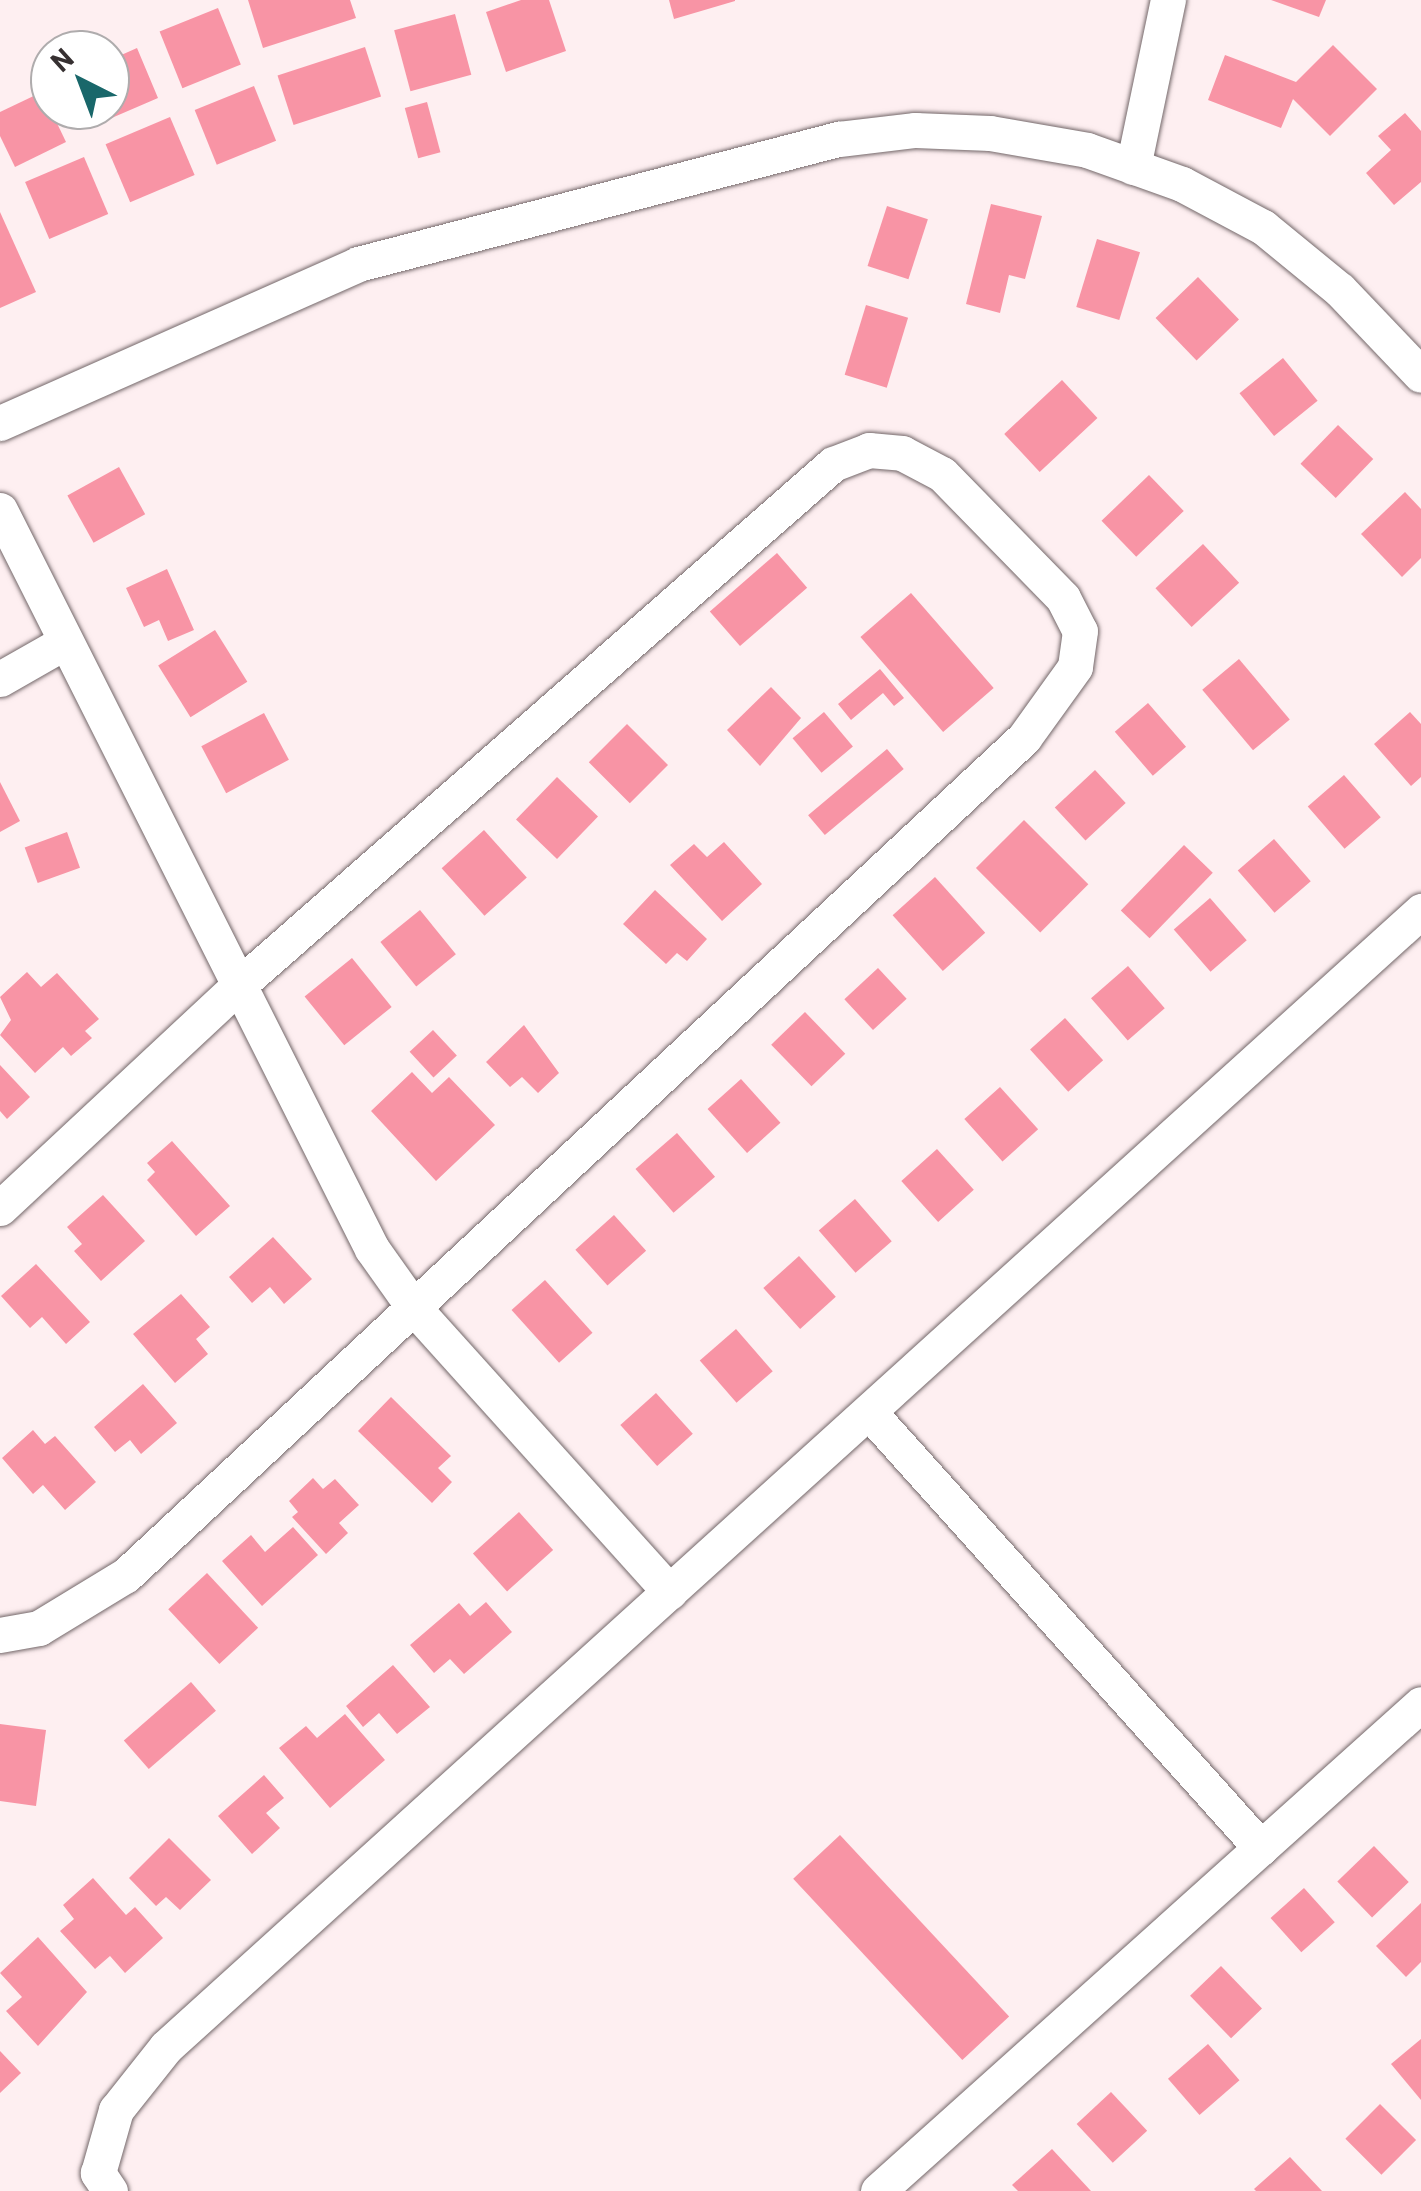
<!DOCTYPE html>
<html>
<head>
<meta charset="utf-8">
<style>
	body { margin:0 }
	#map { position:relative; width:1421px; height:2191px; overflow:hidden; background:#feeff1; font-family:Barlow,sans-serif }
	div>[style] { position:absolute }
	.building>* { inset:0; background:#f894a5; transform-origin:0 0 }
	.roads { filter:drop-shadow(0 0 2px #736769) drop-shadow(0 0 2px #736769) }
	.street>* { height:35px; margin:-17.5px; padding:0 17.5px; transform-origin:17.5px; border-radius:17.5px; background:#fff }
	span { translate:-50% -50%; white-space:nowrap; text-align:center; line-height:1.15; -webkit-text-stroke:9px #fff; paint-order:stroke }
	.north { position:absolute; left:30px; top:30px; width:100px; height:100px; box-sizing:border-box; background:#fff; border:2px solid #afacad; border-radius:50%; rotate:318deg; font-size:28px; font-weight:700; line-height:40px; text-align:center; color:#363031 }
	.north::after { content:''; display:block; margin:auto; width:35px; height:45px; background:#19676a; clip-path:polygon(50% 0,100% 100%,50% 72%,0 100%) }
</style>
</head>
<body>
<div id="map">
	<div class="building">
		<i style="clip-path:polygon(248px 0,350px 0,356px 18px,263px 48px)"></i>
		<i style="clip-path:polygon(521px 0,549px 0,566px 51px,506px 72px,486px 12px)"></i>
		<i style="clip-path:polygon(669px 0,735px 0,735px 1px,674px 19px)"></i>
		<i style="clip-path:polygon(1271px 0,1326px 0,1319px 17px)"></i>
		<i style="left:218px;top:8px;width:61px;height:63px;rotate:68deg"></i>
		<i style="left:455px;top:14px;width:63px;height:63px;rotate:75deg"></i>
		<i style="clip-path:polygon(1333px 45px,1377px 89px,1330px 136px,1293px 99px,1281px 128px,1208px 100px,1225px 55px,1296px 82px)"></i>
		<i style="left:365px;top:47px;width:52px;height:92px;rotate:72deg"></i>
		<i style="clip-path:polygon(137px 48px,158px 98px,100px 123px,94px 110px,110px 110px,110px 60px)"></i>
		<i style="left:254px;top:86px;width:59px;height:64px;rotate:68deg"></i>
		<i style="clip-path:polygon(42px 92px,66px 142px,15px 167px,0 136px,0 112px)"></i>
		<i style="left:427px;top:102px;width:52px;height:23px;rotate:75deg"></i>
		<i style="clip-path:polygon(1405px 113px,1421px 131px,1421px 182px,1394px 205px,1366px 173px,1391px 150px,1378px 136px)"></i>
		<i style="left:170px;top:117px;width:63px;height:70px;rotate:67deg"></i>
		<i style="left:84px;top:157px;width:62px;height:64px;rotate:67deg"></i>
		<i style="clip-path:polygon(991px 204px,1042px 216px,1025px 279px,1009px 275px,1000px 313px,966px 304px)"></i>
		<i style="left:887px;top:206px;width:43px;height:63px;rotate:18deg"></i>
		<i style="clip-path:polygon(0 212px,36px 292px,0 308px)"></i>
		<i style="left:1097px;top:239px;width:45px;height:71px;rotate:17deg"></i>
		<i style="left:1198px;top:277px;width:59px;height:59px;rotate:46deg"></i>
		<i style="left:866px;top:305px;width:44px;height:73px;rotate:17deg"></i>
		<i style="left:1283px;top:358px;width:55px;height:56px;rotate:51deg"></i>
		<i style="left:1062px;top:380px;width:52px;height:79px;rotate:47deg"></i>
		<i style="left:1338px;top:425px;width:49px;height:54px;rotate:44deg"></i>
		<i style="left:119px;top:467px;width:54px;height:59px;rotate:61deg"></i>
		<i style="left:1149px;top:475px;width:50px;height:66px;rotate:46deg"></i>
		<i style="clip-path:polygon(1405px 492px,1421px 509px,1421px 558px,1402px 577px,1361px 534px)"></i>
		<i style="left:1203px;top:544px;width:53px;height:65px;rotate:47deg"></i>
		<i style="left:777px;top:553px;width:46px;height:89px;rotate:49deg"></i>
		<i style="clip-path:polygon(167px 569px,194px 630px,168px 641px,159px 620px,144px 627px,126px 588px)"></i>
		<i style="left:911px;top:593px;width:126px;height:67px;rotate:49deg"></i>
		<i style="left:215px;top:630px;width:61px;height:67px;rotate:58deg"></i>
		<i style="left:1239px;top:659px;width:79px;height:48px;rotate:50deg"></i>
		<i style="clip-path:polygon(880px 669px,904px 698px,894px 706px,883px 693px,851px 720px,838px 704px)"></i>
		<i style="clip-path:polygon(771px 687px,801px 718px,760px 766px,727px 730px)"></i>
		<i style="left:1148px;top:703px;width:58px;height:44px;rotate:49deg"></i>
		<i style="left:824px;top:712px;width:45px;height:41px;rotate:50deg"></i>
		<i style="clip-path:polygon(1410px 712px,1421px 724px,1421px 777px,1411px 786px,1374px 744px)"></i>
		<i style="left:264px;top:713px;width:53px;height:71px;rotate:62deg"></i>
		<i style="left:627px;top:724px;width:58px;height:54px;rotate:45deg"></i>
		<i style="left:887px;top:749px;width:26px;height:103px;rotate:50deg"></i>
		<i style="left:1095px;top:770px;width:45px;height:55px;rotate:47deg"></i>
		<i style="left:1344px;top:775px;width:56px;height:48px;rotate:49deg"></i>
		<i style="left:557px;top:777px;width:57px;height:59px;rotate:44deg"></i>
		<i style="clip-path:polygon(0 782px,20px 821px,0 832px)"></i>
		<i style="left:1024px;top:820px;width:91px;height:68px;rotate:45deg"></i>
		<i style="left:484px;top:830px;width:64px;height:57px;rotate:48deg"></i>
		<i style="left:67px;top:832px;width:38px;height:45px;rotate:70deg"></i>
		<i style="left:1274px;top:839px;width:56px;height:48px;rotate:49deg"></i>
		<i style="clip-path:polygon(724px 842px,762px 884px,722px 921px,670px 865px,694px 844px,707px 857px)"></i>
		<i style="left:1184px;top:845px;width:40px;height:91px;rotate:44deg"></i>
		<i style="left:935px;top:877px;width:75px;height:57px;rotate:48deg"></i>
		<i style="clip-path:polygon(655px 890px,707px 939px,687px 961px,677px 953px,666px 964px,623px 924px)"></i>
		<i style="left:1210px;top:898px;width:56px;height:48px;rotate:49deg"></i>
		<i style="left:420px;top:910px;width:57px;height:51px;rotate:51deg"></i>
		<i style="left:352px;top:958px;width:63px;height:61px;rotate:51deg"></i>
		<i style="left:1128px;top:966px;width:56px;height:49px;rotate:49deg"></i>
		<i style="left:878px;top:968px;width:42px;height:46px;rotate:47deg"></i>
		<i style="clip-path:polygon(27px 972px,41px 987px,57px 973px,99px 1019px,85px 1031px,92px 1038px,71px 1056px,63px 1047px,35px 1073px,0 1035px,11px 1020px,0 997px)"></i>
		<i style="left:805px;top:1012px;width:58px;height:47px;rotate:46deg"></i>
		<i style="left:1065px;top:1018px;width:57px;height:47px;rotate:48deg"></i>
		<i style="clip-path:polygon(524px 1025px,559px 1073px,538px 1093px,522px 1077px,510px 1087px,486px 1062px)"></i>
		<i style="left:433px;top:1030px;width:35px;height:32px;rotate:47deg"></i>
		<i style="clip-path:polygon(0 1065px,30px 1097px,7px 1119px,0 1111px)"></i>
		<i style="clip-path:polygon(412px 1072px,432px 1093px,449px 1077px,495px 1125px,436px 1181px,371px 1111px)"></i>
		<i style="left:741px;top:1079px;width:59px;height:45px;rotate:48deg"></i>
		<i style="left:1000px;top:1087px;width:57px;height:48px;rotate:48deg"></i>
		<i style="left:677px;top:1133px;width:58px;height:55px;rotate:49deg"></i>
		<i style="clip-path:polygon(172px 1141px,230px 1206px,196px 1236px,147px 1180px,155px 1172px,147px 1163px)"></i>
		<i style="left:937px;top:1149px;width:55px;height:48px;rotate:48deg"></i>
		<i style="clip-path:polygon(103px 1195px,145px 1241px,101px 1281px,74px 1251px,82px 1244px,67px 1227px)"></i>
		<i style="left:855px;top:1199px;width:56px;height:48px;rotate:49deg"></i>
		<i style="left:614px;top:1215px;width:48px;height:52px;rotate:48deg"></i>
		<i style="clip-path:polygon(273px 1237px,312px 1279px,284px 1304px,270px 1287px,252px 1303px,229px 1277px)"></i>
		<i style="left:799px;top:1256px;width:55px;height:48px;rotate:48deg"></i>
		<i style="clip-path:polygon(36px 1264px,90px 1322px,66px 1344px,42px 1317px,30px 1328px,1px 1296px)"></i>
		<i style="left:545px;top:1280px;width:71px;height:45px;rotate:48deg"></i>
		<i style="clip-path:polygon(181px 1294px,210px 1327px,196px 1339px,208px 1354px,175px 1383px,133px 1334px)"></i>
		<i style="left:736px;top:1329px;width:56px;height:48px;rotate:49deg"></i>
		<i style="clip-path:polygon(143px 1384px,177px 1423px,141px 1454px,130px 1440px,115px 1452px,94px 1427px)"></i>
		<i style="left:656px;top:1393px;width:55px;height:48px;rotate:48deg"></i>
		<i style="clip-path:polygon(391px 1397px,451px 1456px,438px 1468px,452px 1482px,432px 1503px,358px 1431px)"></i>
		<i style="clip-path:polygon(33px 1430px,45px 1444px,55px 1436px,96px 1482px,65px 1510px,43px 1485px,33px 1494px,2px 1458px)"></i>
		<i style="clip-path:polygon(313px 1478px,323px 1489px,335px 1479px,359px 1505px,339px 1523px,348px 1533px,326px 1554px,292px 1517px,298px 1512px,289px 1501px)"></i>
		<i style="left:519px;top:1512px;width:51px;height:62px;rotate:48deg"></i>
		<i style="clip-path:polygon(293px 1527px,318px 1555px,262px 1606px,222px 1561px,251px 1535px,265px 1552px)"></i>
		<i style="left:207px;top:1573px;width:75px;height:53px;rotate:47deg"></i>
		<i style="clip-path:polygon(486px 1602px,512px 1632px,464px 1674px,450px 1659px,434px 1673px,410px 1645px,459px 1603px,470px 1616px)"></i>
		<i style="clip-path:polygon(393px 1665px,430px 1707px,397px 1734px,379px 1713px,363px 1727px,346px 1706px)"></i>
		<i style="left:191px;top:1682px;width:38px;height:89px;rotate:49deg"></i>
		<i style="clip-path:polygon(345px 1714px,385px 1760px,330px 1808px,279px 1748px,306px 1726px,317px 1738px)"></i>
		<i style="clip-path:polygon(0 1724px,46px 1730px,36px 1806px,0 1801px)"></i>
		<i style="clip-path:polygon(264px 1775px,284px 1798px,266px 1813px,280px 1828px,252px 1854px,218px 1816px)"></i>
		<i style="left:840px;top:1835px;width:248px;height:64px;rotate:47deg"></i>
		<i style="clip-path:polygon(169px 1838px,211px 1880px,180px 1910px,166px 1897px,156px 1906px,129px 1878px)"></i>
		<i style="left:1374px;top:1846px;width:50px;height:51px;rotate:46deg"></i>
		<i style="clip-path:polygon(93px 1878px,126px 1915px,135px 1907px,163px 1938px,125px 1973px,110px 1956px,95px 1969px,60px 1931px,74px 1919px,63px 1905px)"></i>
		<i style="left:1304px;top:1888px;width:46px;height:45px;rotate:48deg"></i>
		<i style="clip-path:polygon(1421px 1903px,1421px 1962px,1406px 1977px,1376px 1946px)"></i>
		<i style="clip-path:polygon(38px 1937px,87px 1992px,38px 2046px,6px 2011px,22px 1997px,0 1973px)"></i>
		<i style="left:1221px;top:1966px;width:59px;height:43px;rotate:46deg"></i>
		<i style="clip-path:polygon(1421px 2039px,1421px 2100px,1391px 2064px)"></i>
		<i style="left:1208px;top:2044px;width:48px;height:53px;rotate:49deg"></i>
		<i style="clip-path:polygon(0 2051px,21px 2073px,0 2093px)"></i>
		<i style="left:1111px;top:2092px;width:53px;height:47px;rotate:47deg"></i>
		<i style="left:1380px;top:2104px;width:51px;height:49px;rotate:45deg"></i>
		<i style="clip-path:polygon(1052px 2149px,1091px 2191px,1018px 2191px,1012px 2185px)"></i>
		<i style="clip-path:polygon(1290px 2157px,1322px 2191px,1256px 2191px,1254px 2189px)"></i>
	</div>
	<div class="roads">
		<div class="street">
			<i style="left:1133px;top:167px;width:171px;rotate:-78.2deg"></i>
			<i style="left:0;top:423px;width:392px;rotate:-23.9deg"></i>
			<i style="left:358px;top:264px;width:497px;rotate:-14.6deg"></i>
			<i style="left:839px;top:139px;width:77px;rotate:-6.8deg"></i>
			<i style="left:915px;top:130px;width:75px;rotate:2.3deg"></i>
			<i style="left:990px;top:133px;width:98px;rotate:9.9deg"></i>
			<i style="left:1087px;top:150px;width:101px;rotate:19.7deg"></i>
			<i style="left:1182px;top:184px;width:92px;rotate:28deg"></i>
			<i style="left:1263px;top:227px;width:99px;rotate:39.3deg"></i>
			<i style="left:1340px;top:290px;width:117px;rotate:46.4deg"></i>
			<i style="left:0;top:510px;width:827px;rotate:63.28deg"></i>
			<i style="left:372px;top:1249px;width:72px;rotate:54.6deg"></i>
			<i style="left:414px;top:1308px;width:382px;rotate:48deg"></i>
			<i style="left:0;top:679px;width:73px;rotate:-29.7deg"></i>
			<i style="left:0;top:1208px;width:327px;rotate:-43deg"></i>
			<i style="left:239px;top:985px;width:790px;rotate:-41.25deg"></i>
			<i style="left:833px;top:464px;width:39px;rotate:-21deg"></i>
			<i style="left:869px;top:450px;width:33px;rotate:5deg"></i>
			<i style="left:902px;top:453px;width:45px;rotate:27.7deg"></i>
			<i style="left:942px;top:474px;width:173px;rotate:45.7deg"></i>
			<i style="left:1063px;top:598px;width:37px;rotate:63deg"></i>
			<i style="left:1080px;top:631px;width:36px;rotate:98deg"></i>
			<i style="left:1075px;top:667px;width:87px;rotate:125.7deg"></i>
			<i style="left:1024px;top:738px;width:1228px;rotate:137.01deg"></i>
			<i style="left:126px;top:1575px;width:102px;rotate:148.7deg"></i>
			<i style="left:39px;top:1628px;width:40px;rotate:170deg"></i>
			<i style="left:869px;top:1412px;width:586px;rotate:48.04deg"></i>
			<i style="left:110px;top:2191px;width:22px;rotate:-124deg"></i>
			<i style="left:98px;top:2173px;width:66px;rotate:-74.1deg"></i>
			<i style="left:116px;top:2110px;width:80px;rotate:-51.6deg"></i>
			<i style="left:166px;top:2047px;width:1693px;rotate:-42.15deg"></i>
			<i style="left:878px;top:2191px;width:729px;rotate:-41.89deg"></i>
		</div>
	</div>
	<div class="north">N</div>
</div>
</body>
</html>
